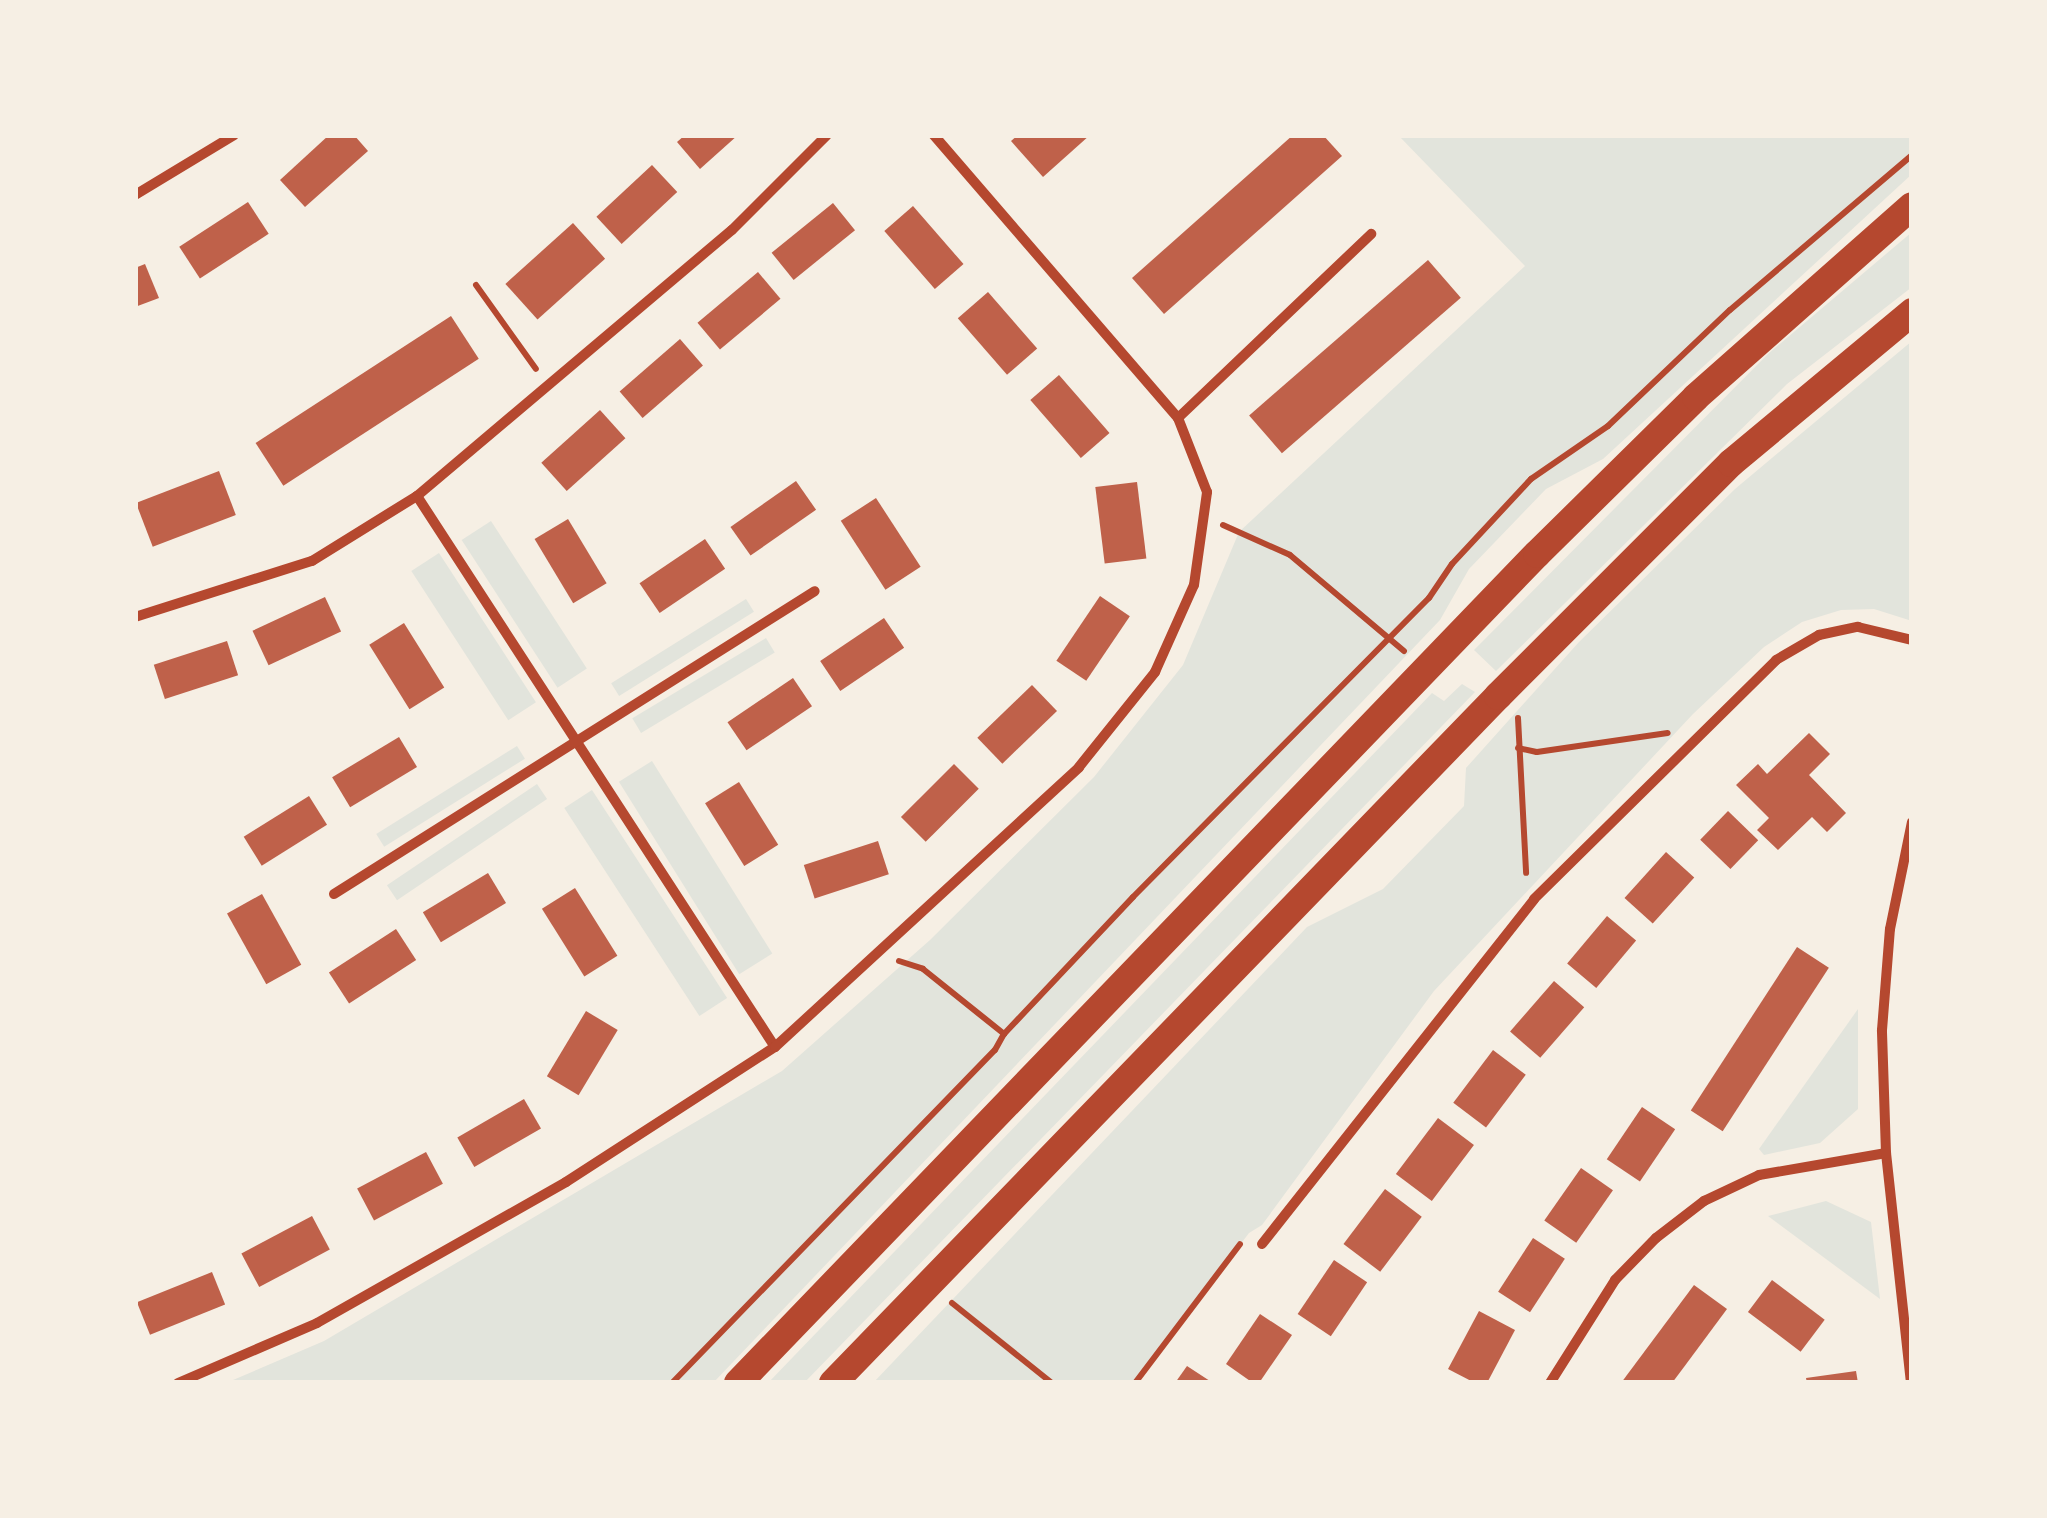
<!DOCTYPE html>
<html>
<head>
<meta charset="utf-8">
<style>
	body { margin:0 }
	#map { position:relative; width:2047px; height:1518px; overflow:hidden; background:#f6efe4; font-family:"PT Sans",sans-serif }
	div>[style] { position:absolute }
	.green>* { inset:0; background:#e2e4dc; transform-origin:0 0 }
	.building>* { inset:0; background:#bf614a; transform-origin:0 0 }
	.path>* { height:6px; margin:-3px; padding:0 3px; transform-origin:3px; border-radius:3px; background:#b5482f }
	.minor>* { height:10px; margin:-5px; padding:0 5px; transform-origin:5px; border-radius:5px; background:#b5482f }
	.trunk>* { height:28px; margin:-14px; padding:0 14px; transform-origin:14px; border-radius:14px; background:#b5482f }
	span { translate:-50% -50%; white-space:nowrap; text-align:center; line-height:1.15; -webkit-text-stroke:9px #f6efe4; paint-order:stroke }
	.frame { position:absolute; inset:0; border:138px solid #f6efe4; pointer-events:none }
</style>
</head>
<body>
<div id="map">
	<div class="green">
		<i style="clip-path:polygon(1398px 135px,1912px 135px,1912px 174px,1603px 459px,1546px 489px,1469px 569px,1440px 620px,713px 1383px,226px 1383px,324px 1341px,782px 1071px,930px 940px,1094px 777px,1183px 665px,1239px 532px,1525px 266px)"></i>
		<i style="clip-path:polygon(1912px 232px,1912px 287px,1787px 384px,1496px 671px,1474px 650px,1769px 353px)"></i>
		<i style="clip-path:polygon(1912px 341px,1912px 621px,1874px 609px,1841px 610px,1802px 622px,1764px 647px,1693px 714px,1434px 991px,1262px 1225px,1249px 1233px,1135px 1383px,873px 1383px,1307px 927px,1383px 889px,1464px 806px,1466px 768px,1579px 642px,1735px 489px)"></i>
		<i style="left:491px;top:521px;width:176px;height:35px;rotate:57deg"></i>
		<i style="left:439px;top:553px;width:178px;height:33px;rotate:57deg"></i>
		<i style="left:746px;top:599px;width:15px;height:159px;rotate:58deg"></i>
		<i style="left:766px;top:638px;width:17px;height:156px;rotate:59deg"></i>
		<i style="clip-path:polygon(1462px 684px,1475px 692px,804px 1383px,768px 1383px,1432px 693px,1444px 701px)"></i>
		<i style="left:517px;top:746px;width:15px;height:166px;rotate:58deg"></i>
		<i style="left:652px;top:761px;width:227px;height:39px;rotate:58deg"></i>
		<i style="left:537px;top:784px;width:18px;height:181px;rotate:56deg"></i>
		<i style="left:592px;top:790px;width:248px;height:33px;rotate:57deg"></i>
		<i style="clip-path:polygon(1858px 1009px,1858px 1109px,1820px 1143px,1764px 1155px,1759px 1149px)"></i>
		<i style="clip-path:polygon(1826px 1201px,1871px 1222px,1880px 1299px,1768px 1216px)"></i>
	</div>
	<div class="building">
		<i style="clip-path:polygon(329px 135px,354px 135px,368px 151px,305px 207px,280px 180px)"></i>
		<i style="clip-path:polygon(685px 135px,738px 135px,700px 169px,677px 142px)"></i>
		<i style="clip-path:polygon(1018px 135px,1090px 135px,1043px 177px,1011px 141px)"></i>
		<i style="clip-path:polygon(1293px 135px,1323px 135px,1342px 156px,1164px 314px,1132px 278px)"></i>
		<i style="left:652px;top:165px;width:37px;height:76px;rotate:47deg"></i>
		<i style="left:248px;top:202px;width:38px;height:82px;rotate:57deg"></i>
		<i style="left:833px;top:203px;width:35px;height:79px;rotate:51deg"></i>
		<i style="left:913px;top:206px;width:77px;height:38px;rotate:49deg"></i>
		<i style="left:573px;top:223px;width:48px;height:91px;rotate:48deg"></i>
		<i style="left:1428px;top:260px;width:50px;height:237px;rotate:49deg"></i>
		<i style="clip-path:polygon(145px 264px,159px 298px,135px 307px,135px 268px)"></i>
		<i style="left:758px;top:272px;width:35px;height:79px;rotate:50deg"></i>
		<i style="left:988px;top:292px;width:75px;height:40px;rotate:49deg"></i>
		<i style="left:451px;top:316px;width:51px;height:233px;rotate:57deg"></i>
		<i style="left:680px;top:339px;width:35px;height:80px;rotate:49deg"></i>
		<i style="left:1059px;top:375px;width:77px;height:38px;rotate:49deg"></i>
		<i style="left:600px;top:410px;width:38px;height:79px;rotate:48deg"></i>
		<i style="left:219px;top:471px;width:47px;height:89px;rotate:69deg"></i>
		<i style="left:796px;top:481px;width:35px;height:80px;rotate:55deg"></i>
		<i style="left:1137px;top:482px;width:77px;height:42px;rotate:83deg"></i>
		<i style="left:876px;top:498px;width:82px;height:42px;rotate:57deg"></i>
		<i style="left:568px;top:519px;width:75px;height:39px;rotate:59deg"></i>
		<i style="left:705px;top:539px;width:36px;height:79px;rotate:56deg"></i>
		<i style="left:1100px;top:596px;width:36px;height:78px;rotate:34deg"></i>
		<i style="left:325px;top:597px;width:38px;height:80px;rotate:65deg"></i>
		<i style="left:884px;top:618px;width:36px;height:77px;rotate:56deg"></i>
		<i style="left:404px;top:623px;width:76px;height:41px;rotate:58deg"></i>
		<i style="left:227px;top:641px;width:36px;height:77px;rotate:72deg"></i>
		<i style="left:793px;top:678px;width:34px;height:79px;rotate:56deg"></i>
		<i style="left:1032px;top:685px;width:36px;height:76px;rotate:46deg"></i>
		<i style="clip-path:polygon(1809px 733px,1830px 754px,1809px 775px,1846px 813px,1827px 832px,1812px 817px,1778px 850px,1757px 830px,1769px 818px,1736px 785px,1758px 764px,1767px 774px)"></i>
		<i style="left:399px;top:737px;width:35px;height:78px;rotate:59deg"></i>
		<i style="left:954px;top:764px;width:35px;height:75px;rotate:45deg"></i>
		<i style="left:739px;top:782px;width:74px;height:40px;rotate:58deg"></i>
		<i style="left:309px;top:796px;width:34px;height:77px;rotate:58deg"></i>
		<i style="left:1728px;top:811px;width:42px;height:40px;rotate:44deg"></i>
		<i style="left:878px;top:841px;width:35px;height:78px;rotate:72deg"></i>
		<i style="left:1666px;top:852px;width:38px;height:62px;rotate:42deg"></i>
		<i style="left:488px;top:873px;width:35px;height:76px;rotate:59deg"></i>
		<i style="left:575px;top:888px;width:80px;height:39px;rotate:58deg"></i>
		<i style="left:262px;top:894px;width:81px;height:40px;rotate:61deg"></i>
		<i style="left:1607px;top:916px;width:38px;height:62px;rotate:40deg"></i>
		<i style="left:396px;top:929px;width:37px;height:80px;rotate:57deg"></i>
		<i style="left:1797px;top:947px;width:38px;height:195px;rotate:33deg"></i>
		<i style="left:1554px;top:981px;width:40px;height:67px;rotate:41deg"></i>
		<i style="left:586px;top:1011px;width:37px;height:76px;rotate:31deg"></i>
		<i style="left:1493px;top:1050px;width:41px;height:66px;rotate:37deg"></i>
		<i style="left:524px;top:1099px;width:34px;height:77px;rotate:60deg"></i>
		<i style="left:1642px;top:1107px;width:40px;height:63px;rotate:34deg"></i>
		<i style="left:1438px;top:1118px;width:45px;height:70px;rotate:37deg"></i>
		<i style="left:426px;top:1152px;width:36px;height:78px;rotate:62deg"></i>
		<i style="left:1581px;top:1168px;width:39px;height:64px;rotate:35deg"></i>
		<i style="left:1385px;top:1189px;width:46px;height:69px;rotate:37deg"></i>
		<i style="left:312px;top:1216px;width:38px;height:80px;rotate:62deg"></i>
		<i style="left:1533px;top:1238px;width:38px;height:64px;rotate:33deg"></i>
		<i style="left:1334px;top:1260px;width:40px;height:65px;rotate:34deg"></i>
		<i style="left:212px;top:1272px;width:35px;height:81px;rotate:68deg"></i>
		<i style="left:1772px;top:1280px;width:66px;height:40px;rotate:37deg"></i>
		<i style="clip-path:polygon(1694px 1285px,1727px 1309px,1684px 1367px,1672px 1383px,1621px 1383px)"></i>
		<i style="clip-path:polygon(1479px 1311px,1515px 1330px,1487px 1383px,1475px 1383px,1448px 1369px)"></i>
		<i style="clip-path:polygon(1260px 1314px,1292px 1335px,1259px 1383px,1253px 1383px,1226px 1364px)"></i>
		<i style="clip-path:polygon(1187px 1366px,1213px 1383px,1175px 1383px)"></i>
		<i style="clip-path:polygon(1856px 1371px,1858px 1383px,1807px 1383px,1806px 1378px)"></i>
	</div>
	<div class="path">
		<i style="left:476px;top:285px;width:103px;rotate:54.5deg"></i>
		<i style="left:1223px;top:525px;width:73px;rotate:24.1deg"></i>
		<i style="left:1290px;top:555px;width:149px;rotate:40.1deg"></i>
		<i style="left:1518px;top:718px;width:155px;rotate:87deg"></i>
		<i style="left:1518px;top:748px;width:19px;rotate:12deg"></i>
		<i style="left:1537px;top:752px;width:132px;rotate:-8.3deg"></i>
		<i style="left:899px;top:961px;width:25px;rotate:18deg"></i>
		<i style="left:923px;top:969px;width:104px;rotate:38.7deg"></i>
		<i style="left:952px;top:1303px;width:128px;rotate:38.7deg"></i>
		<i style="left:672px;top:1383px;width:464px;rotate:-45.9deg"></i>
		<i style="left:995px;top:1050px;width:18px;rotate:-61deg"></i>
		<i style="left:1004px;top:1034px;width:188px;rotate:-46.7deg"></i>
		<i style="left:1133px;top:897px;width:421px;rotate:-45.3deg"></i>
		<i style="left:1429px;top:598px;width:41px;rotate:-55.9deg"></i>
		<i style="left:1452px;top:564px;width:116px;rotate:-47.1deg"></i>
		<i style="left:1531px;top:479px;width:93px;rotate:-34.5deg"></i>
		<i style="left:1608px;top:426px;width:168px;rotate:-43.6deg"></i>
		<i style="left:1730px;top:310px;width:239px;rotate:-40.4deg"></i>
		<i style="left:1135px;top:1383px;width:174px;rotate:-52.9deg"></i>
	</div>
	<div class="minor">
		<i style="left:135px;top:195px;width:116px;rotate:-31.2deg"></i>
		<i style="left:1178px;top:418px;width:267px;rotate:-43.6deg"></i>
		<i style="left:417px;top:496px;width:657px;rotate:56.99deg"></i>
		<i style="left:135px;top:617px;width:186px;rotate:-17.6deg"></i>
		<i style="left:312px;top:561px;width:123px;rotate:-31.8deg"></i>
		<i style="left:417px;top:496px;width:412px;rotate:-40.2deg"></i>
		<i style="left:732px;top:230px;width:134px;rotate:-45deg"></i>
		<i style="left:334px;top:894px;width:568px;rotate:-32.21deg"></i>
		<i style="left:1262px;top:1244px;width:439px;rotate:-51.7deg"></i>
		<i style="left:1534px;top:899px;width:340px;rotate:-44.6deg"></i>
		<i style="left:1776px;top:660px;width:50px;rotate:-30.2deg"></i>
		<i style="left:1819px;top:635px;width:40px;rotate:-12deg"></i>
		<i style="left:1858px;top:627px;width:56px;rotate:13.5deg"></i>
		<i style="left:178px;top:1383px;width:151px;rotate:-23.3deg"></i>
		<i style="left:317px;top:1323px;width:286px;rotate:-29.5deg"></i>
		<i style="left:566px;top:1182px;width:249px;rotate:-32.9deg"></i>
		<i style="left:775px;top:1047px;width:413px;rotate:-42.6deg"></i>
		<i style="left:1079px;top:767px;width:122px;rotate:-51.3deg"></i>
		<i style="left:1155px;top:672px;width:95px;rotate:-65.9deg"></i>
		<i style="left:1194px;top:585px;width:94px;rotate:-82deg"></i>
		<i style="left:1207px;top:492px;width:79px;rotate:-111.4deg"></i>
		<i style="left:1178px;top:418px;width:374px;rotate:-130.8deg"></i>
		<i style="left:1550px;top:1383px;width:122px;rotate:-57.7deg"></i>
		<i style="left:1615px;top:1280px;width:59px;rotate:-45.7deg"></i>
		<i style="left:1656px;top:1238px;width:61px;rotate:-37.6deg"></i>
		<i style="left:1704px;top:1201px;width:61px;rotate:-25.3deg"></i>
		<i style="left:1759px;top:1175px;width:129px;rotate:-9.8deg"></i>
		<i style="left:1911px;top:1383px;width:231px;rotate:-96.2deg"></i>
		<i style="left:1886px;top:1153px;width:123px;rotate:-91.9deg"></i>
		<i style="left:1882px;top:1030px;width:101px;rotate:-85.5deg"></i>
		<i style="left:1890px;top:929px;width:109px;rotate:-78.4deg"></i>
	</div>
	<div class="trunk">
		<i style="left:738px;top:1383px;width:1151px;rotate:-46.06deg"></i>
		<i style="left:1537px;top:554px;width:223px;rotate:-44.6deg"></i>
		<i style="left:1696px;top:397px;width:288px;rotate:-41.5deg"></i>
		<i style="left:833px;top:1383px;width:956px;rotate:-45.93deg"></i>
		<i style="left:1498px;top:696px;width:330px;rotate:-45deg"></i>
		<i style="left:1731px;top:463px;width:236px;rotate:-39.8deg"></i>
	</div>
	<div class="frame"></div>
</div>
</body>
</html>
